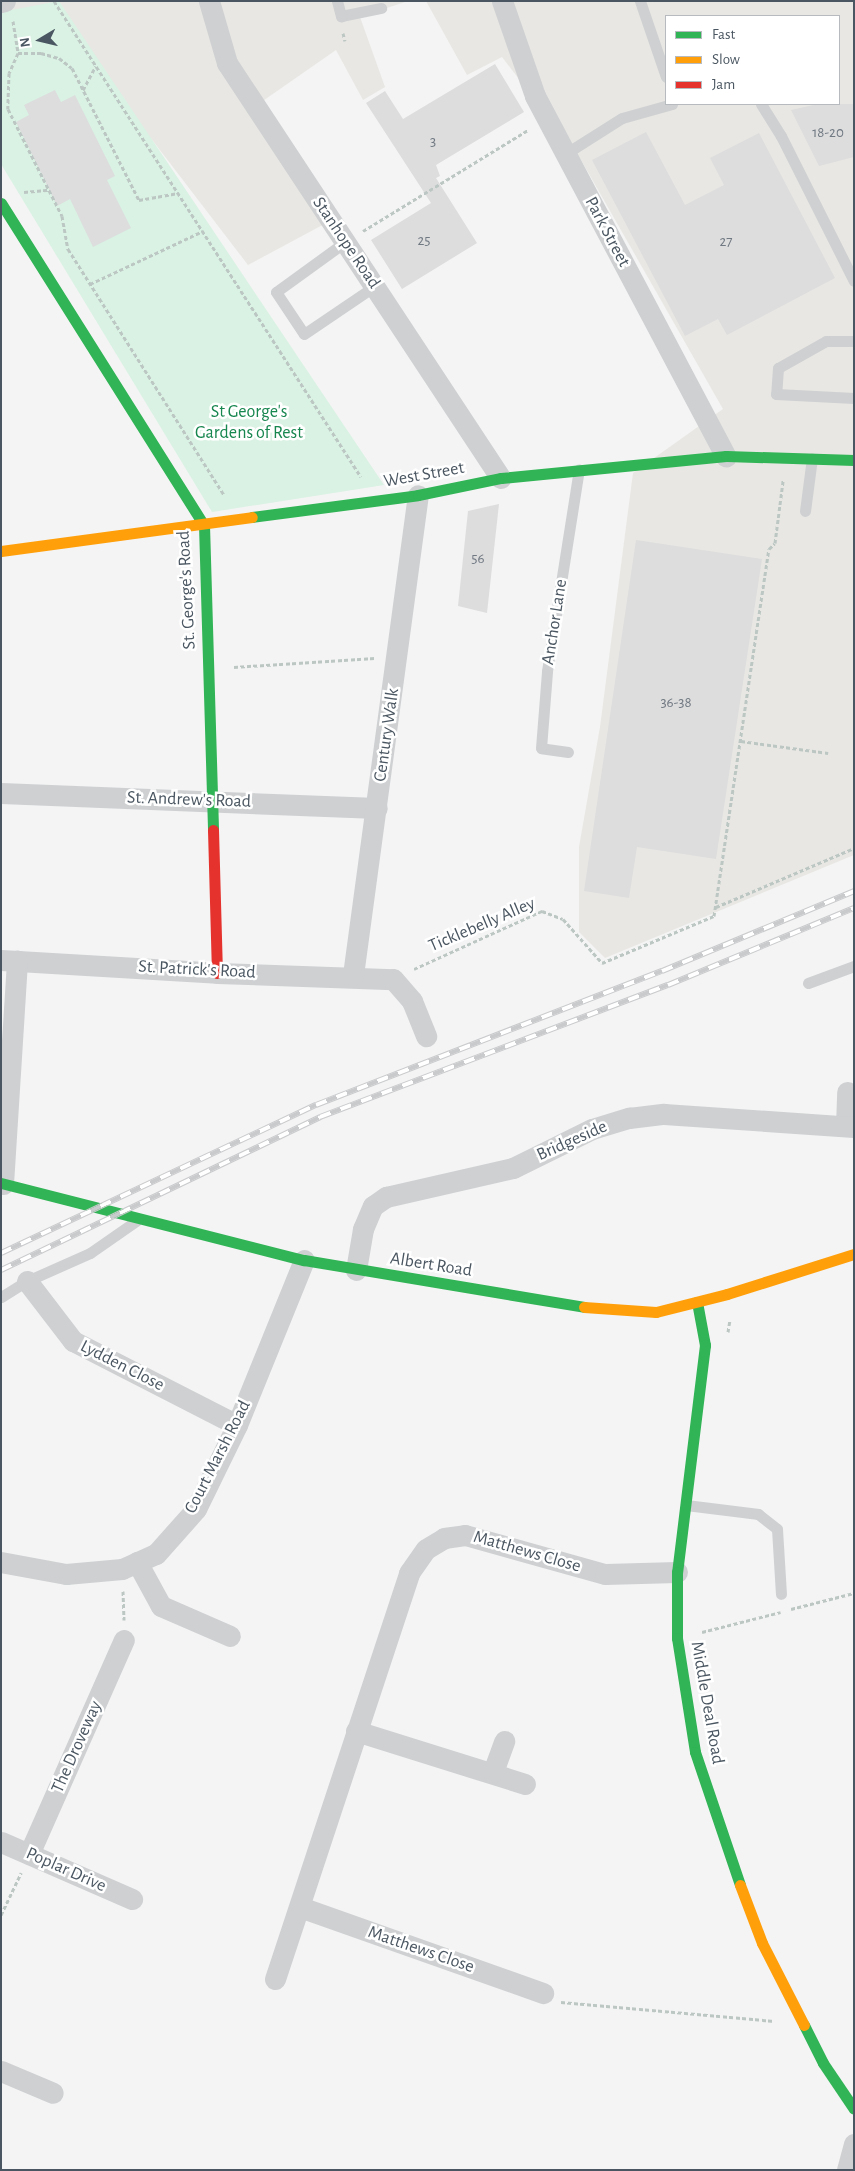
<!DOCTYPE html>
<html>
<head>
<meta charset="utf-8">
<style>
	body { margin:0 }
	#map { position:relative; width:855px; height:2171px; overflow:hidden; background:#f4f4f4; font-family:"Alegreya Sans",sans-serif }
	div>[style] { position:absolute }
	.commercial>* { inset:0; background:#e8e7e3 }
	.green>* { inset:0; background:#d9f2e3 }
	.building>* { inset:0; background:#ddddde }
	.path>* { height:3px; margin-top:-1.5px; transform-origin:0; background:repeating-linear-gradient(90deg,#bcc7c4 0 4px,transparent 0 6.5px) }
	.lane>* { height:11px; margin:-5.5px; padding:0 5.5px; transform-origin:5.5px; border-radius:5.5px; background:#ced0d2 }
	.street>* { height:21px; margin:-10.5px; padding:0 10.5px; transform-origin:10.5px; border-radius:10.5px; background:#ced0d2 }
	.fast>* { height:11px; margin:-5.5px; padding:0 5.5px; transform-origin:5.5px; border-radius:5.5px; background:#30b455 }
	.slow>* { height:11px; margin:-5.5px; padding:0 5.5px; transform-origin:5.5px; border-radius:5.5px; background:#ff9f0a }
	.jam>* { height:11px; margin:-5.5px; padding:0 5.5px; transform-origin:5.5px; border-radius:5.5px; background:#e5322d }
	.rail>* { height:5.5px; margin-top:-2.75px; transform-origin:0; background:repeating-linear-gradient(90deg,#fff 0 11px,#c9cacc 0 22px); box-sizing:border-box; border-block:1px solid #c9cacc }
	span { translate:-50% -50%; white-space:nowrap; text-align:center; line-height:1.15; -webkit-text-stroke:5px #fff; paint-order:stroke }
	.number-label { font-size:15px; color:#707881 }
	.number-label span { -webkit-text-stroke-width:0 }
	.street-label { font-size:18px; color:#4a5661 }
	.park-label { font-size:18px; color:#17864f }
	.frame { position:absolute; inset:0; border:2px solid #4a5661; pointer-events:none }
	.legend { position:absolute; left:665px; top:15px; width:175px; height:90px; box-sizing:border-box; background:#fff; border:1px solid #b7bbc0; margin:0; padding:6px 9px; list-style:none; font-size:15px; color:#4a5661 }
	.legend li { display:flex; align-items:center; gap:10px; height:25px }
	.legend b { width:25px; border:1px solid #b7bbc0 }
	.north { position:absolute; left:15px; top:15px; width:50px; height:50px; -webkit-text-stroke:4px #fff; paint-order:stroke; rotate:261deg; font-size:14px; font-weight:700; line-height:20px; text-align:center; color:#4a5661 }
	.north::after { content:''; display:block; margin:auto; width:18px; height:22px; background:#4a5661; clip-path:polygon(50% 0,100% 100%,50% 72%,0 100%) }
</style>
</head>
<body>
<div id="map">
	<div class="commercial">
		<i style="clip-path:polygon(1px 1px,408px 1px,360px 17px,385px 87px,363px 100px,336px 50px,257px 105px,330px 221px,248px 265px,153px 141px,1px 12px)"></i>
		<i style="clip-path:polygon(evenodd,426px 1px,854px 1px,854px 855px,605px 958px,579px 932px,579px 847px,600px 727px,633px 473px,723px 409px,581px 160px,502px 57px,467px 75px,426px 1px,666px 16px,839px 16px,839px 104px,666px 104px,666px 16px)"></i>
	</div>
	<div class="green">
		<i style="clip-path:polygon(59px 1px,384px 485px,212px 512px,1px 164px,1px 12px)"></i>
	</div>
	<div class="building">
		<i style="clip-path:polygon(495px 64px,524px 112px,436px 165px,440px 176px,436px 178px,477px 243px,402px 289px,371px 240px,431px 203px,366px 103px,385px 91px,403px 119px)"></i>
		<i style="clip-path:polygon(55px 90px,61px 102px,75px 95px,115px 176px,107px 180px,131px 228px,93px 247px,70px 199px,57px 206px,16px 122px,29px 115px,24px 105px)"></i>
		<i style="clip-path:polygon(818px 104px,854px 104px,854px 157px,819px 166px,791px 110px)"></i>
		<i style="clip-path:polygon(646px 132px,685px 205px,724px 185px,710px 158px,759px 133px,835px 278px,727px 335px,718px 319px,685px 336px,592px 160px)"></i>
		<i style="clip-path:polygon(499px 504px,487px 613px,458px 606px,468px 511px)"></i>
		<i style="clip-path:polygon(636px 540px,762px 559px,716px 859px,637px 847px,629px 898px,584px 891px)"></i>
	</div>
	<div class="path">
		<i style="left:54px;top:1px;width:566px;rotate:57.18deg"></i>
		<i style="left:13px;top:21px;width:32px;rotate:81deg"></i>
		<i style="left:18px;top:53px;width:22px;rotate:114deg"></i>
		<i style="left:9px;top:73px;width:36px;rotate:92deg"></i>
		<i style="left:8px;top:109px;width:120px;rotate:63.2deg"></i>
		<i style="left:62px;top:216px;width:34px;rotate:80deg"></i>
		<i style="left:68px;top:249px;width:291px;rotate:57.6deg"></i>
		<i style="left:343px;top:33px;width:8px;rotate:76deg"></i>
		<i style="left:18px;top:53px;width:23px"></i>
		<i style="left:41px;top:53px;width:19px;rotate:16deg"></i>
		<i style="left:59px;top:58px;width:16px;rotate:38deg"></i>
		<i style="left:72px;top:68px;width:148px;rotate:63.1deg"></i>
		<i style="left:139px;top:200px;width:40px;rotate:-10deg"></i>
		<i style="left:83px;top:90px;width:27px;rotate:-62deg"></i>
		<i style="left:24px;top:192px;width:25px;rotate:-5deg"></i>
		<i style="left:363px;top:231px;width:193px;rotate:-31.5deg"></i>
		<i style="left:90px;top:284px;width:125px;rotate:-25.1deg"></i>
		<i style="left:234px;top:667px;width:141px;rotate:-3.7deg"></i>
		<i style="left:741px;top:741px;width:88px;rotate:7.9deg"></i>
		<i style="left:716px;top:907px;width:150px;rotate:-23.1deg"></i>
		<i style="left:414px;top:969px;width:141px;rotate:-24.4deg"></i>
		<i style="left:542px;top:911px;width:22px;rotate:21deg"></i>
		<i style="left:563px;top:919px;width:59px;rotate:48.4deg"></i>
		<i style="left:602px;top:963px;width:121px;rotate:-22.8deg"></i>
		<i style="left:714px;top:916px;width:371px;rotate:-81.5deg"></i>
		<i style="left:769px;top:549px;width:8px;rotate:-45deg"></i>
		<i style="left:775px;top:543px;width:63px;rotate:-82.6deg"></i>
		<i style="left:728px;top:1332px;width:12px;rotate:-81deg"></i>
		<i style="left:123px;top:1591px;width:29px;rotate:88deg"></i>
		<i style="left:791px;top:1609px;width:65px;rotate:-14.3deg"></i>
		<i style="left:702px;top:1632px;width:81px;rotate:-14.2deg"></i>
		<i style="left:1px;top:1915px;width:47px;rotate:-64.5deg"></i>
		<i style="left:561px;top:2002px;width:214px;rotate:5.1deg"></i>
	</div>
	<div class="lane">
		<i style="left:337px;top:1px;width:16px;rotate:75deg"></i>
		<i style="left:341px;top:16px;width:41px;rotate:-11.3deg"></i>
		<i style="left:640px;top:1px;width:80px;rotate:71.1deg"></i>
		<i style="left:761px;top:104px;width:38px;rotate:58deg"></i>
		<i style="left:781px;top:136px;width:162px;rotate:63.3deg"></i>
		<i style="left:565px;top:154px;width:67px;rotate:-32.3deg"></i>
		<i style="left:622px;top:118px;width:52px;rotate:-15.6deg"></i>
		<i style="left:345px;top:242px;width:85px;rotate:144.1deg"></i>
		<i style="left:276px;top:292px;width:50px;rotate:56.3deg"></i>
		<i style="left:304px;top:334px;width:86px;rotate:-34.1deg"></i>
		<i style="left:854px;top:341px;width:28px;rotate:180deg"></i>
		<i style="left:826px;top:341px;width:55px;rotate:150.6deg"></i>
		<i style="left:778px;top:368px;width:26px;rotate:94deg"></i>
		<i style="left:776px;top:394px;width:78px;rotate:2.9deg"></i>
		<i style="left:805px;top:511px;width:53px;rotate:-82.5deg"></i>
		<i style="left:568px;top:752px;width:27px;rotate:-172deg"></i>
		<i style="left:541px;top:748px;width:77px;rotate:-85.5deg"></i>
		<i style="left:547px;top:671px;width:204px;rotate:-81deg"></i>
		<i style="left:808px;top:983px;width:49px;rotate:-20.3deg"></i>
		<i style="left:1px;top:1297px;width:31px;rotate:-32deg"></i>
		<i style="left:27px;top:1281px;width:69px;rotate:-24deg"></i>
		<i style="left:90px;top:1253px;width:56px;rotate:-34.8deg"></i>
		<i style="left:686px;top:1505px;width:73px;rotate:7.1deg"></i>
		<i style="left:758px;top:1514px;width:24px;rotate:38deg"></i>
		<i style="left:777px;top:1529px;width:65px;rotate:86.5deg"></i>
	</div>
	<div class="street">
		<i style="left:209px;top:1px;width:65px;rotate:73.8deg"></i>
		<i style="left:227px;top:63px;width:497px;rotate:56.6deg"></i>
		<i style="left:502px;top:1px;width:101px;rotate:70.8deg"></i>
		<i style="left:535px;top:96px;width:408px;rotate:62.1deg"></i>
		<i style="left:1px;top:2px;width:4px;rotate:-14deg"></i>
		<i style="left:1px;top:793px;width:376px;rotate:2.3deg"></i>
		<i style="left:1px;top:960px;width:216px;rotate:3.4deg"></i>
		<i style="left:217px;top:973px;width:176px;rotate:2deg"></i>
		<i style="left:393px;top:979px;width:29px;rotate:49deg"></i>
		<i style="left:412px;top:1001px;width:38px;rotate:68deg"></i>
		<i style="left:353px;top:975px;width:484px;rotate:-82.3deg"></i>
		<i style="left:846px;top:1126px;width:34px;rotate:-88deg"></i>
		<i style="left:3px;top:1184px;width:224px;rotate:-86.4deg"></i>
		<i style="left:356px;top:1270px;width:42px;rotate:-80.3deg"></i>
		<i style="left:363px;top:1229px;width:25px;rotate:-67deg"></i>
		<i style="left:373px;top:1206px;width:16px;rotate:-35deg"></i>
		<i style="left:386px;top:1197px;width:130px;rotate:-12.9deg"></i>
		<i style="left:513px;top:1168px;width:88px;rotate:-26.3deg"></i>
		<i style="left:592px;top:1129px;width:39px;rotate:-17deg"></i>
		<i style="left:629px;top:1118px;width:35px;rotate:-7deg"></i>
		<i style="left:664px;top:1114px;width:190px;rotate:3.9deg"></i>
		<i style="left:27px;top:1281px;width:76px;rotate:52.5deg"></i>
		<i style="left:73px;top:1341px;width:184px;rotate:27.1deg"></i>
		<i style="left:1px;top:1562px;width:66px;rotate:10.5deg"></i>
		<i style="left:66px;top:1574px;width:56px;rotate:-5.1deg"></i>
		<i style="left:122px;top:1569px;width:37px;rotate:-24deg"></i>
		<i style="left:156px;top:1554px;width:60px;rotate:-48.4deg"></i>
		<i style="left:196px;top:1509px;width:93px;rotate:-64deg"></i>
		<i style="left:237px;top:1425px;width:178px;rotate:-67.9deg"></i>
		<i style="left:137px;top:1562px;width:50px;rotate:61.4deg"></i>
		<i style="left:161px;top:1606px;width:75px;rotate:23.5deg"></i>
		<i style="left:356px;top:1731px;width:177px;rotate:17.4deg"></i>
		<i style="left:493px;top:1772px;width:33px;rotate:-70deg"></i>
		<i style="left:1px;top:1842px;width:143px;rotate:23.5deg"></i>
		<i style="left:29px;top:1854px;width:234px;rotate:-66.1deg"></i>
		<i style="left:300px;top:1907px;width:258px;rotate:19.5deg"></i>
		<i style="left:275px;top:1979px;width:428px;rotate:-71.7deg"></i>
		<i style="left:409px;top:1573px;width:29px;rotate:-55deg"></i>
		<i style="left:426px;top:1549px;width:21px;rotate:-31deg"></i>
		<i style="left:444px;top:1538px;width:21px;rotate:-8deg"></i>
		<i style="left:465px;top:1535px;width:145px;rotate:15.6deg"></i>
		<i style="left:605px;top:1574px;width:72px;rotate:-1.6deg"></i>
		<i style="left:1px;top:2071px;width:56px;rotate:22.9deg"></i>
		<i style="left:847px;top:2170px;width:27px;rotate:-75deg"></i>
	</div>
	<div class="fast">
		<i style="left:1px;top:203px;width:381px;rotate:57.8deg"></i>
		<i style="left:204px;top:525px;width:305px;rotate:88.3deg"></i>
		<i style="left:252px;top:517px;width:167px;rotate:-7.5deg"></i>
		<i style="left:418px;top:495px;width:85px;rotate:-11.6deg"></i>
		<i style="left:501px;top:478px;width:226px;rotate:-5.6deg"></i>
		<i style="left:726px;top:456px;width:128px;rotate:1.8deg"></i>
		<i style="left:1px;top:1183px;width:313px;rotate:14.3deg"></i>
		<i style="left:304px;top:1260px;width:284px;rotate:9.5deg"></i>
		<i style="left:697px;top:1302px;width:44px;rotate:79.5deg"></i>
		<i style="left:705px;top:1345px;width:229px;rotate:97deg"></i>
		<i style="left:677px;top:1572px;width:66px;rotate:90deg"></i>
		<i style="left:677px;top:1638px;width:115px;rotate:81deg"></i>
		<i style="left:695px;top:1752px;width:140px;rotate:71.3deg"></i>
		<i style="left:804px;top:2025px;width:42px;rotate:63.4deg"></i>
		<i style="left:823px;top:2063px;width:55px;rotate:56deg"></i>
	</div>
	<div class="slow">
		<i style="left:1px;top:551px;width:253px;rotate:-7.7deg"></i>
		<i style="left:584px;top:1307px;width:72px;rotate:4deg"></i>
		<i style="left:656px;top:1312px;width:73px;rotate:-14.2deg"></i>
		<i style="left:727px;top:1294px;width:133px;rotate:-17.5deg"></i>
		<i style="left:740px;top:1885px;width:62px;rotate:69.2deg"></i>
		<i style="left:762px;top:1943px;width:92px;rotate:62.9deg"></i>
	</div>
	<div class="jam">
		<i style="left:213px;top:830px;width:143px;rotate:88.4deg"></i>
	</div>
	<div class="rail">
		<i style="left:1px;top:1253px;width:348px;rotate:-25.2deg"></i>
		<i style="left:316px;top:1105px;width:371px;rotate:-21.2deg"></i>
		<i style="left:662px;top:971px;width:208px;rotate:-22.6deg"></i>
		<i style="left:1px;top:1270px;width:354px;rotate:-25.6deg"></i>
		<i style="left:320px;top:1117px;width:372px;rotate:-20.8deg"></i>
		<i style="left:668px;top:985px;width:201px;rotate:-22.5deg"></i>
	</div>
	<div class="number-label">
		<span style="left:828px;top:133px">18-20</span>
		<span style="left:433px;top:142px">3</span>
		<span style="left:424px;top:241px">25</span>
		<span style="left:726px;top:242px">27</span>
		<span style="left:478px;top:559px">56</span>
		<span style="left:676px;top:703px">36-38</span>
	</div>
	<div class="street-label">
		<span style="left:607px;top:232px;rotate:62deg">Park Street</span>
		<span style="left:346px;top:243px;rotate:56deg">Stanhope Road</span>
		<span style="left:424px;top:475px;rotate:-10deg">West Street</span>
		<span style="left:187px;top:590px;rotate:-93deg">St. George's Road</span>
		<span style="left:555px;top:622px;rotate:-81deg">Anchor Lane</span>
		<span style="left:387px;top:735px;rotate:-82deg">Century Walk</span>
		<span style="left:189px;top:800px;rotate:2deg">St. Andrew's Road</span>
		<span style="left:482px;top:925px;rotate:-23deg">Ticklebelly Alley</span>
		<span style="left:197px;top:970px;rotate:3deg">St. Patrick's Road</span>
		<span style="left:572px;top:1141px;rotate:-24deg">Bridgeside</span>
		<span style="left:431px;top:1265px;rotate:9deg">Albert Road</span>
		<span style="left:122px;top:1366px;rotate:27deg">Lydden Close</span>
		<span style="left:218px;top:1457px;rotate:-63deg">Court Marsh Road</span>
		<span style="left:527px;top:1552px;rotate:16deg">Matthews Close</span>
		<span style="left:707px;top:1703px;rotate:80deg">Middle Deal Road</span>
		<span style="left:77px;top:1747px;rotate:-66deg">The Droveway</span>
		<span style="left:66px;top:1870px;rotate:24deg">Poplar Drive</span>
		<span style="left:421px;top:1950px;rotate:19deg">Matthews Close</span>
	</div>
	<div class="park-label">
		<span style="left:249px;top:423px">St George's<br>Gardens of Rest</span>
	</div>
	<div class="frame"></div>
	<ul class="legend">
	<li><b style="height:6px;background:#30b455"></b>Fast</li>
	<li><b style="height:6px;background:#ff9f0a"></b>Slow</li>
	<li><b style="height:6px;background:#e5322d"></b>Jam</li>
	</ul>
	<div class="north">N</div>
</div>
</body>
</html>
